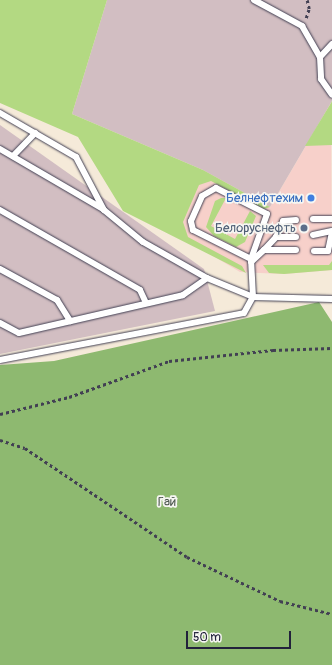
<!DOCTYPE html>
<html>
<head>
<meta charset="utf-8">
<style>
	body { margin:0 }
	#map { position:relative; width:332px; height:665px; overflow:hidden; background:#f5ead9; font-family:Pangolin,sans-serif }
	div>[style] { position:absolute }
	.built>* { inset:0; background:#f7d0ca }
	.industrial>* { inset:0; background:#d2bec2 }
	.green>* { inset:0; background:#b3d982 }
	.forest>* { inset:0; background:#8eb970 }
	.path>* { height:2.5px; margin-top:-1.25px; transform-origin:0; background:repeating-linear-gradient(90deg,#424053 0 3px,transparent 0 6px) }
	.roads { filter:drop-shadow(0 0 1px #424053) drop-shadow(0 0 1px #424053) }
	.lane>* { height:6px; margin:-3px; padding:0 3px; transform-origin:3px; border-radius:3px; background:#fff }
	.dots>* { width:11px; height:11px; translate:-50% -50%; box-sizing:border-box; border:2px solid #f6f6f2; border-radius:50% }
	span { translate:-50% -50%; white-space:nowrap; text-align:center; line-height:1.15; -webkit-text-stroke:3.5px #f6f6f2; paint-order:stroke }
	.shop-label { font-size:13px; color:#366cbe }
	.right { translate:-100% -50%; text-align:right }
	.service-label { font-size:13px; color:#4e5e75 }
	.park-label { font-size:13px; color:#4e5950 }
	.scale { position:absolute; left:186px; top:631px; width:105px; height:18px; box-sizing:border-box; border:2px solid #22223b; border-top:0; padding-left:5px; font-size:12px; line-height:14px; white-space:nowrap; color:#22223b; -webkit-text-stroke:3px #f6f6f2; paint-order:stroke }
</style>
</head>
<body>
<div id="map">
	<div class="built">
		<i style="clip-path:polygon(331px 103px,332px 270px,284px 274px,240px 272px,178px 235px,194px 176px,203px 170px,270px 207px)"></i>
	</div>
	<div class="industrial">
		<i style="clip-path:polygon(107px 0,332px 0,332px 101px,270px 207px,203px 170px,72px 114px)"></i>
		<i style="clip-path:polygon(0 125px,204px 269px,215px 311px,0 354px)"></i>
	</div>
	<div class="green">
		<i style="clip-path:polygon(0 0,107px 0,72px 114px,203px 170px,270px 207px,264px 209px,211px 181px,199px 185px,183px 222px,188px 237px,242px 266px,246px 273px,123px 211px,78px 137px,0 103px)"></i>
		<i style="clip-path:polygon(332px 101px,332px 145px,305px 146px,331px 103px)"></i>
		<i style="clip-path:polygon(221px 198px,226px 198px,211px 226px,235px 239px,250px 211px,256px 216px,245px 242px,236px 247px,214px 236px,206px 227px,215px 201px)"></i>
		<i style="clip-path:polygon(332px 261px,332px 270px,284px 274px,269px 273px,263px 265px,329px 265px)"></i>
	</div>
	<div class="forest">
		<i style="clip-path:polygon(319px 302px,332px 322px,332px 665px,0 665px,0 365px,54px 361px)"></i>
	</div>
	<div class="path">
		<i style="left:306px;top:18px;width:9px;rotate:-72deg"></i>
		<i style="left:309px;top:9px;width:9px;rotate:-103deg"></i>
		<i style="left:0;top:414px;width:71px;rotate:-13.8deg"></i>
		<i style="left:69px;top:397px;width:106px;rotate:-19.8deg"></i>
		<i style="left:169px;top:361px;width:105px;rotate:-6deg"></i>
		<i style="left:273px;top:350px;width:59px;rotate:-1.9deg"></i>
		<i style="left:0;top:440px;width:26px;rotate:18deg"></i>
		<i style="left:25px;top:448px;width:195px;rotate:33.9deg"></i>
		<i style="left:187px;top:557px;width:103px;rotate:25.3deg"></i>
		<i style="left:280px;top:601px;width:54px;rotate:14deg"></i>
	</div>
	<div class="roads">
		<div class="lane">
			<i style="left:254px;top:0;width:55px;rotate:28.4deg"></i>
			<i style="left:302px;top:26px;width:36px;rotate:60deg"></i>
			<i style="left:320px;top:57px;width:22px;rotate:87deg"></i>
			<i style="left:321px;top:79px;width:19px;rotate:55deg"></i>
			<i style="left:320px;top:57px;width:18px;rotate:-47deg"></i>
			<i style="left:0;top:113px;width:88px;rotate:30.1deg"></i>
			<i style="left:76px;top:157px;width:60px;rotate:62.2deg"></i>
			<i style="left:104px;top:210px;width:50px;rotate:39.4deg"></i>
			<i style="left:143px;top:242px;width:73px;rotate:29.4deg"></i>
			<i style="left:207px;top:278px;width:50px;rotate:22.4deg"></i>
			<i style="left:253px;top:297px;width:79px;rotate:1.5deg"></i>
			<i style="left:0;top:149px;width:119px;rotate:30.2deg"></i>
			<i style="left:13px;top:156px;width:32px;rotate:-46deg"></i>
			<i style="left:0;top:210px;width:161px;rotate:29.7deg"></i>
			<i style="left:140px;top:290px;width:14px;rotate:65deg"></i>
			<i style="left:313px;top:219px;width:19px"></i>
			<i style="left:313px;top:235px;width:19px;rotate:-12deg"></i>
			<i style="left:276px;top:237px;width:17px;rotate:-66deg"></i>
			<i style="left:283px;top:221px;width:13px;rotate:-4deg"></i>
			<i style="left:264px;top:250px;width:18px;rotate:-47deg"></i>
			<i style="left:276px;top:237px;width:20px"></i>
			<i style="left:314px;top:251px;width:14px"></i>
			<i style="left:328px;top:251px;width:19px;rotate:-78deg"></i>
			<i style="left:251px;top:262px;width:18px;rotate:-43deg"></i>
			<i style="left:264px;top:250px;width:32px"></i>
			<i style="left:0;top:269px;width:65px;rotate:28.5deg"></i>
			<i style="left:57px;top:300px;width:25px;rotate:58deg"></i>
			<i style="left:0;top:323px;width:21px;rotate:28deg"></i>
			<i style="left:19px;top:333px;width:168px;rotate:-13deg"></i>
			<i style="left:183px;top:295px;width:29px;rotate:-35deg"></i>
			<i style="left:0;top:360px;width:248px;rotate:-10.9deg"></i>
			<i style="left:244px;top:313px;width:18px;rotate:-61deg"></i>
			<i style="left:253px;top:297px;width:38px;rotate:-93deg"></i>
			<i style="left:251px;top:259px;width:65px;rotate:-153.4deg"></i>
			<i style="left:193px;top:230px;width:9px;rotate:-103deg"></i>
			<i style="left:191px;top:221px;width:27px;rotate:-66deg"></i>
			<i style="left:202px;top:196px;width:16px;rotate:-30deg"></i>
			<i style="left:216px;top:188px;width:57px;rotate:27deg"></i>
			<i style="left:267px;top:214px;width:48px;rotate:109.6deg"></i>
		</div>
	</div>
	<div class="dots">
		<i style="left:311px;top:198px;background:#3f7fe0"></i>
		<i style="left:304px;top:228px;background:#5c6f8a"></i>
	</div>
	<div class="shop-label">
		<span class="right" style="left:303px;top:198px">Белнефтехим</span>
	</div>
	<div class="service-label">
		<span class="right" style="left:296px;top:228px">Белоруснефть</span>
	</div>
	<div class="park-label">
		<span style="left:167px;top:502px">Гай</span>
	</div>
	<div class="scale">50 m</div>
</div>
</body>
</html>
